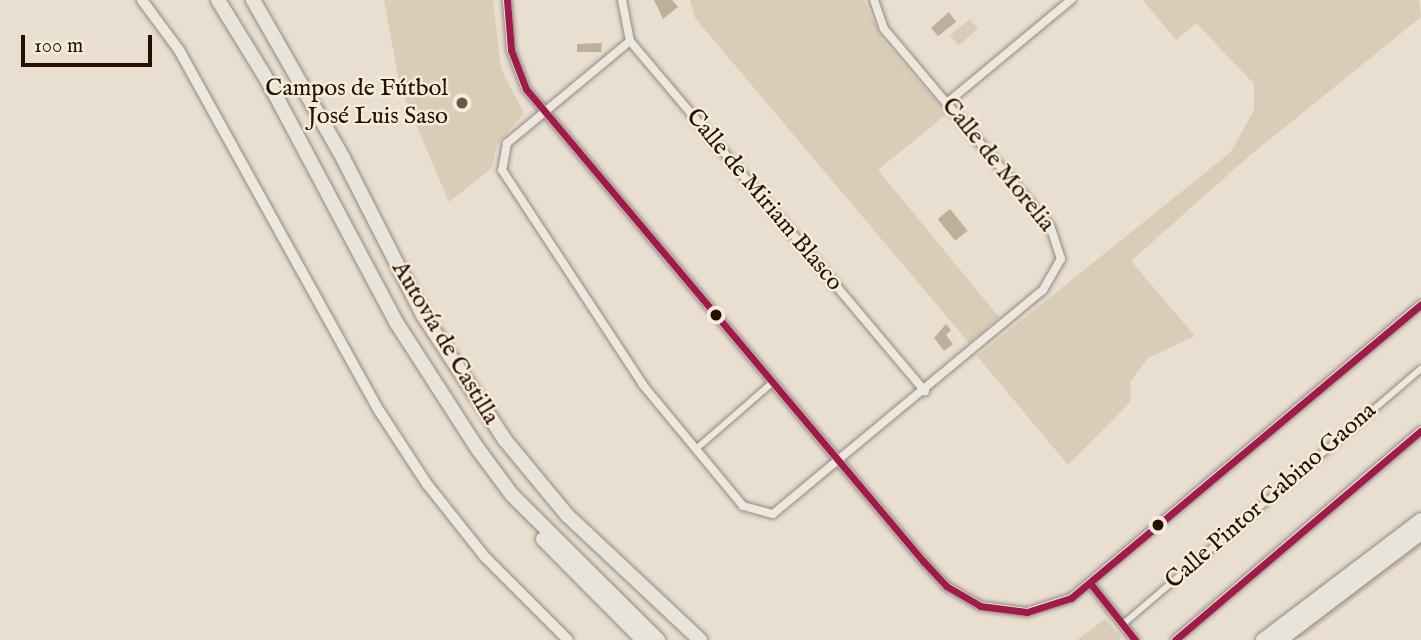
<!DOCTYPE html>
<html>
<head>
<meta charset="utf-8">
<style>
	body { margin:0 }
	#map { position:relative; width:1421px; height:640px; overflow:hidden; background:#e8dfd0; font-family:"IM FELL English",serif }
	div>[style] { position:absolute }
	.green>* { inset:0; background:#dacdb8; transform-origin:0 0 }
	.water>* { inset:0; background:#bfaf99; transform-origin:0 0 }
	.roads { filter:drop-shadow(0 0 2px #938a80) drop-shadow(0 0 2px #938a80) }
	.pedestrian>* { height:6px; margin:-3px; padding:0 3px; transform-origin:3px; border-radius:3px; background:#ece8e0 }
	.minor>* { height:8px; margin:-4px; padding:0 4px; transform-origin:4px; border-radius:4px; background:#ece8e0 }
	.tertiary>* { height:10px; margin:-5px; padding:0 5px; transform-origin:5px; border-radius:5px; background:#ece8e0 }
	.trunk>* { height:14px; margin:-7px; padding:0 7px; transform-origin:7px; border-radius:7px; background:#e9e4db }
	.motorway>* { height:14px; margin:-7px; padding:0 7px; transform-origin:7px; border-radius:7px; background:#e9e4db }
	.bus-1>* { height:7px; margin:-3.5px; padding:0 3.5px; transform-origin:3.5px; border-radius:3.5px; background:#a01a4a }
	.dots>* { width:19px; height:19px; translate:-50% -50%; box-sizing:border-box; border:4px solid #f7ecd9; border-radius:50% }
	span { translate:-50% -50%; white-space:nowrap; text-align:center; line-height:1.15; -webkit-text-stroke:5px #f7ecd9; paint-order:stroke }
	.poi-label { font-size:24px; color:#271000 }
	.right { translate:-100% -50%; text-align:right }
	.street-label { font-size:24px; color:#271000 }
	.scale { position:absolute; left:21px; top:35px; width:131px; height:32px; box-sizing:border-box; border:4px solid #271000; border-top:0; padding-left:9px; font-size:21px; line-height:24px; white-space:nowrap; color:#271000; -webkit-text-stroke:5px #f7ecd9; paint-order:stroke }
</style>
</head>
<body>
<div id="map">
	<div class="green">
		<i style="clip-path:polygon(384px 0,493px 0,501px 69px,524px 113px,497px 145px,492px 168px,449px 202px,400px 87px)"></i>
		<i style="clip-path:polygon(690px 0,864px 0,882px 39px,947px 114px,878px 170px,999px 317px,969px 343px,695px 18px)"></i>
		<i style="clip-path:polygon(1143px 0,1419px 0,1421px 17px,1248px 157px,1131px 261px,1195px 336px,1148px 358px,1130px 382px,1131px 401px,1068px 465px,977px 356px,1231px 152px,1254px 110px,1254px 84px,1196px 23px,1176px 40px)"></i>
		<i style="left:970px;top:19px;width:13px;height:26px;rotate:51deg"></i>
		<i style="clip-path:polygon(1421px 540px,1421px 548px,1305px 636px,1290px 640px)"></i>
		<i style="clip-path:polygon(1105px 619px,1122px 638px,1119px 640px,1077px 640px)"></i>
	</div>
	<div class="water">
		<i style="clip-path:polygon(654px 0,672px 0,678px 7px,663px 19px)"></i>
		<i style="clip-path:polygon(949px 12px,956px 22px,938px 36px,931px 28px)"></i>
		<i style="clip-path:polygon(602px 43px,601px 52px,577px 52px,577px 44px)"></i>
		<i style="left:950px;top:209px;width:28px;height:16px;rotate:51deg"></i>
		<i style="clip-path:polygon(946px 324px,951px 330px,946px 335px,953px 344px,944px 351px,934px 338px)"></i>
	</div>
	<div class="roads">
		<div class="pedestrian">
			<i style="left:696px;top:449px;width:102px;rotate:-41deg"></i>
			<i style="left:1122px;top:625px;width:394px;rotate:-40.6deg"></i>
		</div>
		<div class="minor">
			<i style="left:507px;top:0;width:50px;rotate:85.4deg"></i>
			<i style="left:511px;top:50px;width:42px;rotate:69deg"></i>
			<i style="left:526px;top:89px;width:617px;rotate:49.93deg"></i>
			<i style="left:923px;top:561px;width:34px;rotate:47deg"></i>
			<i style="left:946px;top:586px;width:39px;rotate:30deg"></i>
			<i style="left:980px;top:606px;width:47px;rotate:7.3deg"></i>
			<i style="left:1027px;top:612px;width:46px;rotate:-17.7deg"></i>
			<i style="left:1071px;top:598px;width:457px;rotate:-40deg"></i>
			<i style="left:622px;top:0;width:42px;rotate:79deg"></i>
			<i style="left:630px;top:41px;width:458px;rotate:49.9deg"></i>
			<i style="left:630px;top:41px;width:160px;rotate:140.3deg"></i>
			<i style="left:507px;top:143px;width:27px;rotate:100deg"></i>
			<i style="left:502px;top:170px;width:257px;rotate:56.7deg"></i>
			<i style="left:643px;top:385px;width:157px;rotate:50.4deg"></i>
			<i style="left:743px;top:506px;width:31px;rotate:15deg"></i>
			<i style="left:773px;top:514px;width:351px;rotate:-39.7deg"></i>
			<i style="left:1043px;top:290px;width:36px;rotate:-60deg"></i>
			<i style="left:1061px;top:259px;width:35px;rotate:-108deg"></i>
			<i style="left:1050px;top:226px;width:258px;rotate:-130.1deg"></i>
			<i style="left:884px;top:29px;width:31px;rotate:-109deg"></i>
			<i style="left:948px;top:102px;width:160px;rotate:-39.7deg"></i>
			<i style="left:1090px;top:583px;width:73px;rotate:51.7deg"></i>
			<i style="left:1175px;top:640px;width:323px;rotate:-40.4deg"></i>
		</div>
		<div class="tertiary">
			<i style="left:142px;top:0;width:62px;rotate:53.5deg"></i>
			<i style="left:179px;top:50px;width:414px;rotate:61deg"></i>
			<i style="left:380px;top:412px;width:86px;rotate:56.9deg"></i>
			<i style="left:427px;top:484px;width:93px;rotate:51.5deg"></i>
			<i style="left:485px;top:557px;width:117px;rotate:45deg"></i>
		</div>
		<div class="trunk">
			<i style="left:1263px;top:640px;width:198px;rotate:-37.2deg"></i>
			<i style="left:1280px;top:640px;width:177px;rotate:-37.2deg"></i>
		</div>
		<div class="motorway">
			<i style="left:218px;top:0;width:97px;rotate:58.4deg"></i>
			<i style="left:269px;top:83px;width:271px;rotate:62deg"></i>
			<i style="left:396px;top:322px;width:151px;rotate:57.2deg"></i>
			<i style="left:478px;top:449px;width:57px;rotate:53.5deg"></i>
			<i style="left:512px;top:495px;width:206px;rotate:44.8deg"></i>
			<i style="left:253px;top:0;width:182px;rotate:60.3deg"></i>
			<i style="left:343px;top:158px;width:176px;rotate:63deg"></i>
			<i style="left:423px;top:315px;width:149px;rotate:56.7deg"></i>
			<i style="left:505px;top:440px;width:97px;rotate:50.4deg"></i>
			<i style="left:567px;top:515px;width:183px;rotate:43.2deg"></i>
			<i style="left:543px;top:539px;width:142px;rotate:45.3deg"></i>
		</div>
	</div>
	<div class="bus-1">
		<i style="left:507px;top:0;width:50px;rotate:85.4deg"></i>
		<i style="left:511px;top:50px;width:42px;rotate:69deg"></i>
		<i style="left:526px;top:89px;width:617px;rotate:49.93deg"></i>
		<i style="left:923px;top:561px;width:34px;rotate:47deg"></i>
		<i style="left:946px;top:586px;width:39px;rotate:30deg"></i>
		<i style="left:980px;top:606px;width:47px;rotate:7.3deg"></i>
		<i style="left:1027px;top:612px;width:46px;rotate:-17.7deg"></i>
		<i style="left:1071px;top:598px;width:457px;rotate:-40deg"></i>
		<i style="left:1090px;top:583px;width:73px;rotate:51.7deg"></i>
		<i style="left:1175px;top:640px;width:323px;rotate:-40.4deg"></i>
	</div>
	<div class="dots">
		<i style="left:462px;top:103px;background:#6b5849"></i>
		<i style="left:716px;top:315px;background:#271000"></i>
		<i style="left:1158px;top:525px;background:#271000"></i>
	</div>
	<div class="poi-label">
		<span class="right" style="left:448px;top:103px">Campos de Fútbol<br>José Luis Saso</span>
	</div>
	<div class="street-label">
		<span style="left:998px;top:165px;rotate:51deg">Calle de Morelia</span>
		<span style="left:764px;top:200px;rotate:50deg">Calle de Miriam Blasco</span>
		<span style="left:445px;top:343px;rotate:59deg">Autovía de Castilla</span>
		<span style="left:1271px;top:496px;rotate:-41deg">Calle Pintor Gabino Gaona</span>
	</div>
	<div class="scale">100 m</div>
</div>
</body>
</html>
